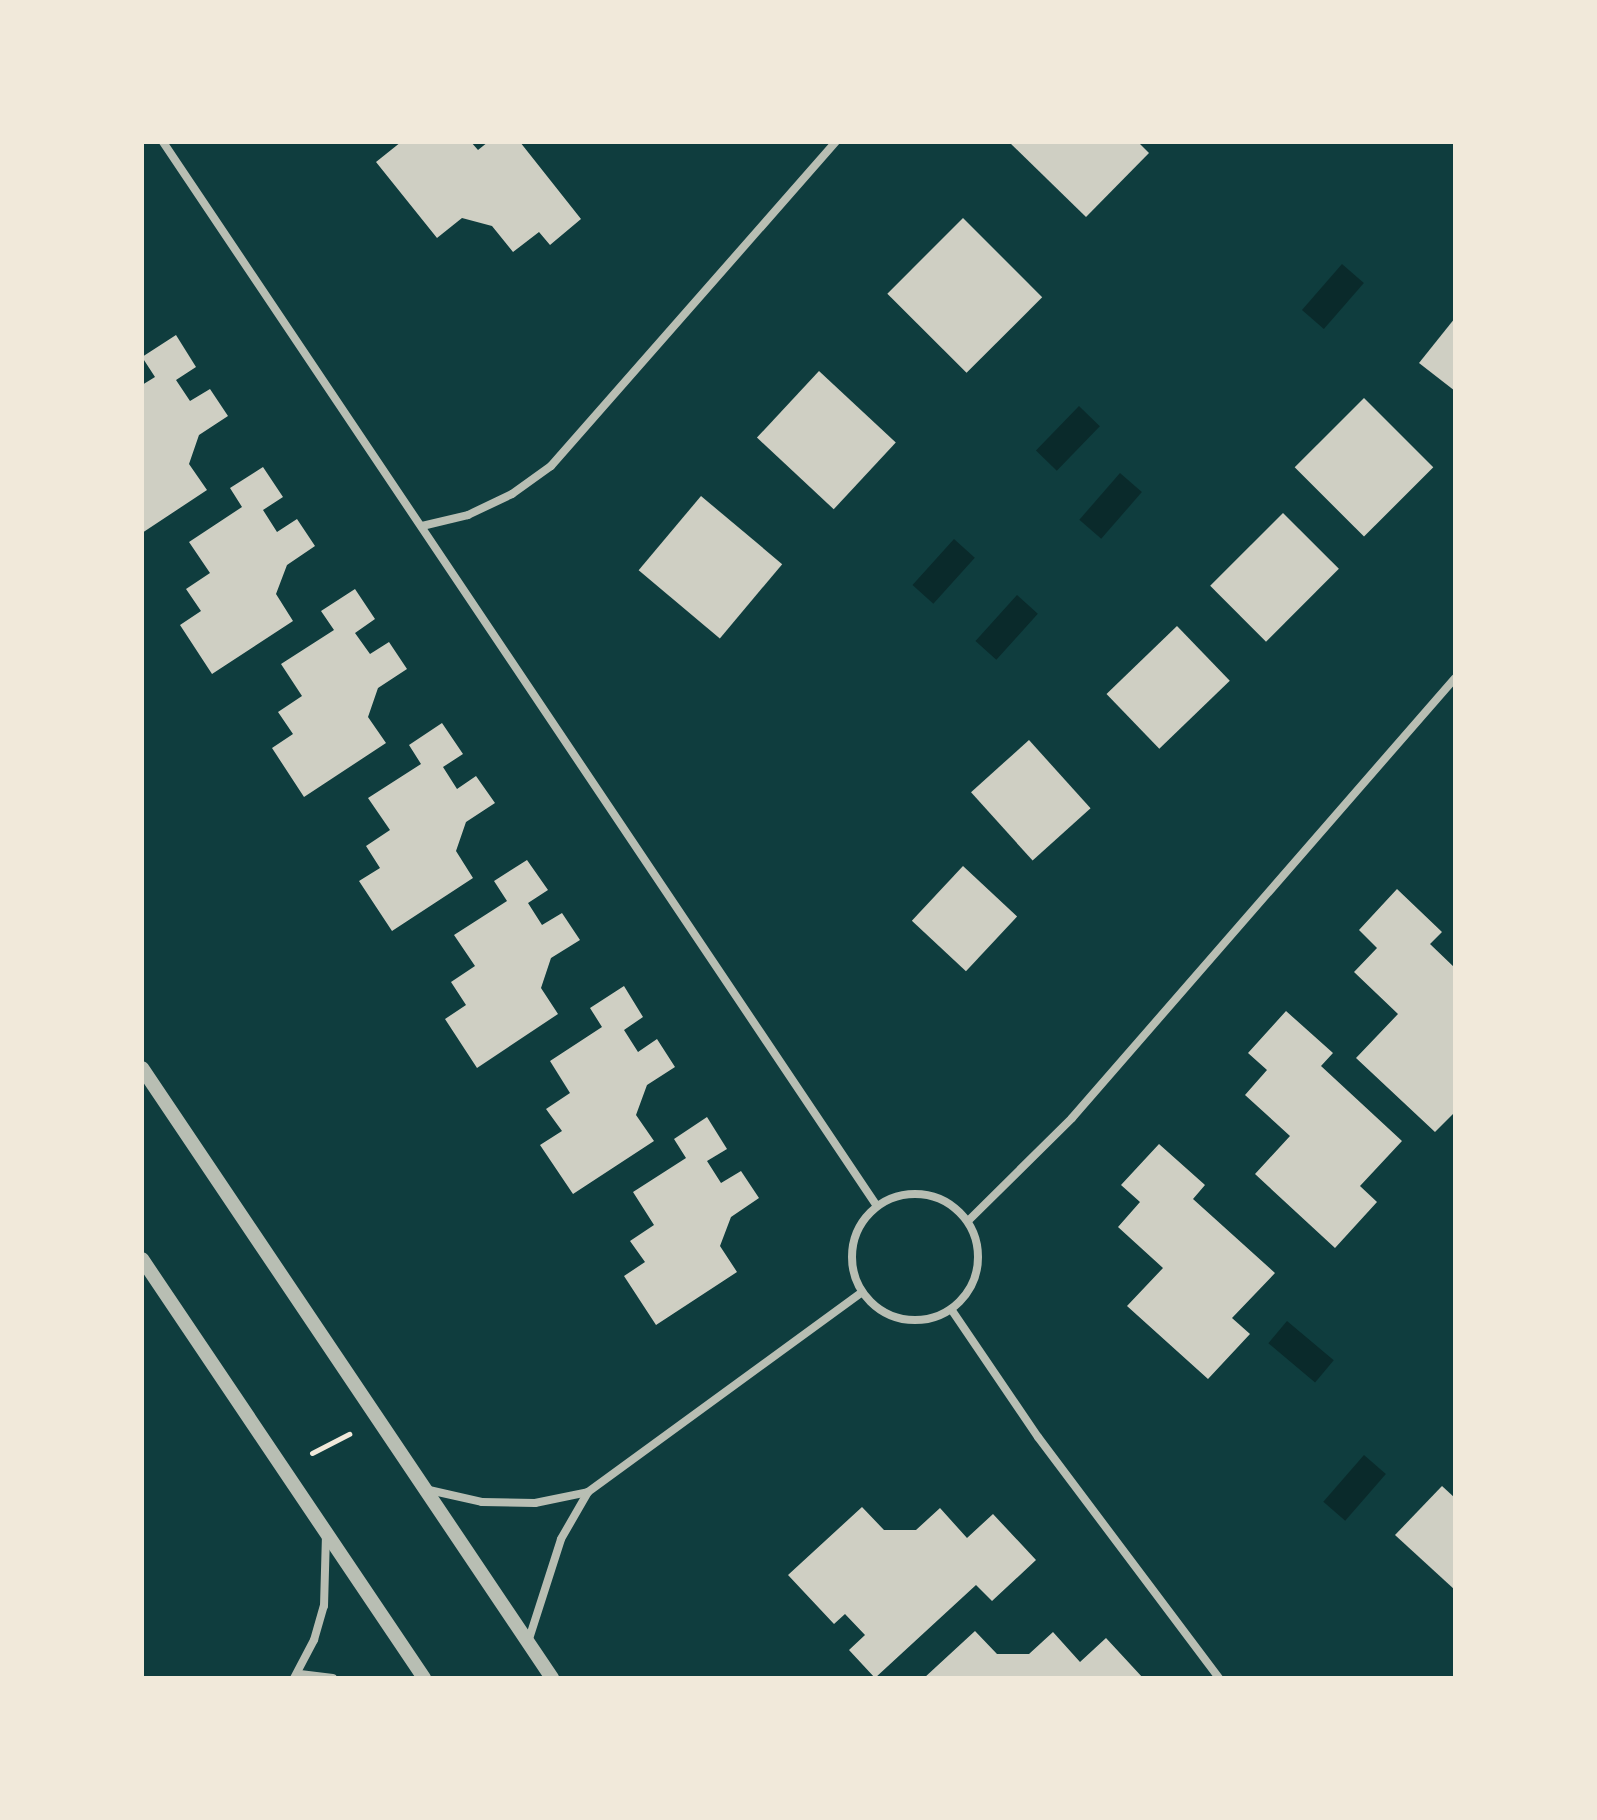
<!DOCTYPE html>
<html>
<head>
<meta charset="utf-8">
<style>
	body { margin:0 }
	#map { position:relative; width:1597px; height:1820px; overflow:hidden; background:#0f3d3e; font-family:Karla,sans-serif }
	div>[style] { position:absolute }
	.water>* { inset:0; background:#0a2a2b; transform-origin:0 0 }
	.building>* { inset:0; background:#cfcfc3; transform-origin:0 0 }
	.path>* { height:5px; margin:-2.5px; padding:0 2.5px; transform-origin:2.5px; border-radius:2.5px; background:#f1e9da }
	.minor>* { height:8px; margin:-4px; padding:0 4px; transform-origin:4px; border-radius:4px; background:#b8beb3 }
	.minor>.ring { margin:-4px; padding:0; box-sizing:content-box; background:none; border:8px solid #b8beb3; border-radius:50% }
	.tertiary>* { height:14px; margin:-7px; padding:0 7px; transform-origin:7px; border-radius:7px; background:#b8beb3 }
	span { translate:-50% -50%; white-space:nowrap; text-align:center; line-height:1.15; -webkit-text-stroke:8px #f1e9da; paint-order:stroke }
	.frame { position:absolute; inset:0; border:144px solid #f1e9da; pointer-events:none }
</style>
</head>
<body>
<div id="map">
	<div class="water">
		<i style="left:1342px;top:264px;width:29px;height:61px;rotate:41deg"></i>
		<i style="left:1079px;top:406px;width:29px;height:62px;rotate:44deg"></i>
		<i style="left:1120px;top:473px;width:29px;height:62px;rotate:41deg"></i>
		<i style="left:954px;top:539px;width:28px;height:62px;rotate:42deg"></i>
		<i style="left:1017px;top:595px;width:28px;height:62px;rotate:42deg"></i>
		<i style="left:1287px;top:1321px;width:61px;height:29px;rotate:40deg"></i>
		<i style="left:1364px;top:1455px;width:29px;height:62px;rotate:41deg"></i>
	</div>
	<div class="building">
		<i style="clip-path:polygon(401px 142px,471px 142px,478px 150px,488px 142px,520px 142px,581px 219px,550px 245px,539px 232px,513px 252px,492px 226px,462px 218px,437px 238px,376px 162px)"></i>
		<i style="clip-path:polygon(1009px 142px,1138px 142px,1149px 153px,1086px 217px)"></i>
		<i style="left:963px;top:218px;width:112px;height:107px;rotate:45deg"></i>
		<i style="clip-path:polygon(1455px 318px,1455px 391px,1419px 363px)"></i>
		<i style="clip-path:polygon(176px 335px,196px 367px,176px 380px,190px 401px,210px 389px,228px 416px,199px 435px,189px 464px,207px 490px,142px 533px,142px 385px,155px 377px,142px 357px)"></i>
		<i style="left:819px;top:371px;width:105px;height:91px;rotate:43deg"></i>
		<i style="left:1364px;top:398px;width:98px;height:98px;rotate:45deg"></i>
		<i style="clip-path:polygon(263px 467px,283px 497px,263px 510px,277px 532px,297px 519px,315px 546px,287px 565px,276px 594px,293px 621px,212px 674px,180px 625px,201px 611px,186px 589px,210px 573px,189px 542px,242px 507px,230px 488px)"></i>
		<i style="left:701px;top:496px;width:106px;height:97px;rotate:40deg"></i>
		<i style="left:1283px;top:513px;width:79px;height:103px;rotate:45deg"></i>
		<i style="clip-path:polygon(355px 589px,375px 619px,355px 633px,370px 654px,389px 642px,407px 669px,378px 688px,368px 717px,386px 743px,304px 797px,272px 748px,293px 734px,278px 712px,302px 696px,281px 664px,334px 630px,321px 611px)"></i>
		<i style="left:1177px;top:626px;width:76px;height:98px;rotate:46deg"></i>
		<i style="clip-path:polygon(442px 723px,463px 754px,443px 767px,457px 789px,476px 776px,495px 803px,466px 822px,456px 851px,473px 878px,392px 931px,359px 881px,380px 868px,366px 846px,390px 830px,368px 798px,421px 764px,409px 745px)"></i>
		<i style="left:1029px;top:740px;width:92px;height:78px;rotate:48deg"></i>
		<i style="clip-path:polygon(527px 860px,548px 890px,528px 903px,542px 925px,562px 913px,580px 940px,551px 958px,541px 988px,558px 1014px,477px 1068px,445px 1019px,466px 1005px,451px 982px,475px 966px,454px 935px,507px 901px,494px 881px)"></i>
		<i style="left:963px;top:866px;width:74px;height:75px;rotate:43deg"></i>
		<i style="clip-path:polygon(1397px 889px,1442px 932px,1430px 944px,1455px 968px,1455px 1112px,1435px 1132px,1356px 1058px,1398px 1014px,1354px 972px,1377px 948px,1359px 930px)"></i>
		<i style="clip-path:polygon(624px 986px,643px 1017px,624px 1030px,638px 1052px,657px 1039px,675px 1067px,647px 1085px,636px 1115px,654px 1141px,573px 1194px,540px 1145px,562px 1131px,546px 1109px,570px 1093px,550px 1061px,602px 1027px,590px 1008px)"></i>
		<i style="clip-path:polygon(1286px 1011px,1333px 1053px,1321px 1066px,1402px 1141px,1360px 1186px,1377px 1202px,1335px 1248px,1255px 1174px,1290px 1136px,1245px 1095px,1267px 1070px,1248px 1053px)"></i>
		<i style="clip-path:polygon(707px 1117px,727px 1149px,707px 1161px,721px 1183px,741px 1171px,759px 1198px,731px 1217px,720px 1246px,737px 1272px,656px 1325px,624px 1276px,645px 1262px,630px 1241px,654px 1225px,633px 1192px,686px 1158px,674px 1139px)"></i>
		<i style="clip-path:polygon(1159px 1144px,1205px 1185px,1193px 1199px,1275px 1273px,1232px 1318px,1250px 1334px,1208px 1379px,1127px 1306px,1163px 1268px,1118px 1227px,1140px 1202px,1121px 1185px)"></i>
		<i style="clip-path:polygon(1442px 1486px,1455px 1498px,1455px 1590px,1395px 1535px)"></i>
		<i style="clip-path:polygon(862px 1507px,884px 1530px,916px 1530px,940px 1508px,967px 1538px,993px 1514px,1036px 1560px,992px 1601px,976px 1585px,875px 1678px,849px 1650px,865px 1635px,845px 1614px,834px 1624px,788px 1575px)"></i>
		<i style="clip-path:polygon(975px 1631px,997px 1654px,1029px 1654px,1053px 1632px,1080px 1662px,1106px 1638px,1143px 1678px,924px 1678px)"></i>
	</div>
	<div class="path">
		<i style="left:312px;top:1453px;width:42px;rotate:-27.2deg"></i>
	</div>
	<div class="minor">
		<i style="left:163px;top:142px;width:1281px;rotate:56.14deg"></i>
		<i style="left:422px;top:526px;width:47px;rotate:-13.4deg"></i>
		<i style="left:468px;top:515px;width:49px;rotate:-25.5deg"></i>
		<i style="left:512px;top:494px;width:48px;rotate:-35.7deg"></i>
		<i style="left:551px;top:466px;width:432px;rotate:-48.7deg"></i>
		<i class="ring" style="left:852px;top:1194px;width:118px;height:118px"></i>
		<i style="left:968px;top:1221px;width:146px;rotate:-44.7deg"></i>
		<i style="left:1072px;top:1118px;width:583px;rotate:-48.96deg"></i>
		<i style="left:951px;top:1309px;width:155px;rotate:55.8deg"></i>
		<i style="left:1038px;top:1437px;width:301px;rotate:53.1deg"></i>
		<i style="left:429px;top:1490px;width:54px;rotate:12.8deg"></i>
		<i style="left:482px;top:1502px;width:53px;rotate:1.1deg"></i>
		<i style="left:535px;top:1503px;width:54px;rotate:-11.7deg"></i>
		<i style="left:528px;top:1642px;width:108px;rotate:-72.2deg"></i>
		<i style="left:561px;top:1539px;width:54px;rotate:-60.1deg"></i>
		<i style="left:588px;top:1492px;width:339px;rotate:-36.1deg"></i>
		<i style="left:300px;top:1674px;width:33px;rotate:7deg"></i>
		<i style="left:294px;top:1678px;width:43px;rotate:-62.2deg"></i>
		<i style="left:314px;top:1640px;width:35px;rotate:-74deg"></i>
		<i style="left:324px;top:1606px;width:70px;rotate:-88.4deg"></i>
	</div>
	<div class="tertiary">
		<i style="left:142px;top:1068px;width:735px;rotate:56.09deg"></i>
		<i style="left:142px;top:1259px;width:505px;rotate:56.06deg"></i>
	</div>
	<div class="frame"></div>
</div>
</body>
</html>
